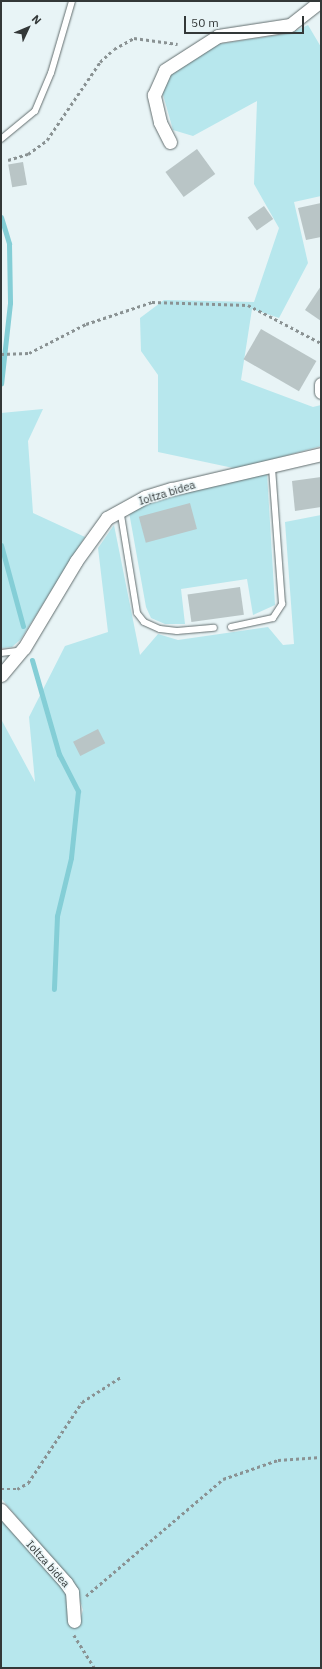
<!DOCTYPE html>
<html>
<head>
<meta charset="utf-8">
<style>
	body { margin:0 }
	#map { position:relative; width:322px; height:1669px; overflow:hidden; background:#e8f4f6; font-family:"IBM Plex Sans",sans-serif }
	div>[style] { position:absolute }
	.green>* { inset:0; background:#b7e7ed }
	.stream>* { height:5px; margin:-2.5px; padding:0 2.5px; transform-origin:2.5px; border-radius:2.5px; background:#84ced6 }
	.building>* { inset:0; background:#b9c5c6; transform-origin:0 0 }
	.path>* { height:2.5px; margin-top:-1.25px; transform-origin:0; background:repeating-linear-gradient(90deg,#8a9293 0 3px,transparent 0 6px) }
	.roads { filter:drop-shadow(0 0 1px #626d6e) drop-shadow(0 0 1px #626d6e) }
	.lane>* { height:6px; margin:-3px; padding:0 3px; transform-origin:3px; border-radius:3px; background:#fff }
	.street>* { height:13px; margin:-6.5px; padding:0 6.5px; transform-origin:6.5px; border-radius:6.5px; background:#fff }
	span { translate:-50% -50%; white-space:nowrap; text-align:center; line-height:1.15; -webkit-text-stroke:3px #e8f4f6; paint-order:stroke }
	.street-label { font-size:11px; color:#333838 }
	.frame { position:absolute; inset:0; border:2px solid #333838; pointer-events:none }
	.north { position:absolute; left:8px; top:8px; width:40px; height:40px; -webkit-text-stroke:3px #e8f4f6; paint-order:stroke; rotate:46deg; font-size:11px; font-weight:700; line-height:16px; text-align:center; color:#333838 }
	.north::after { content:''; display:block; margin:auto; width:14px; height:18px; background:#333838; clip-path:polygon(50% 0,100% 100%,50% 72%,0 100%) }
	.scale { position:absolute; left:184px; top:16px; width:120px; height:18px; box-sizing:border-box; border:2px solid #333838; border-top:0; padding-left:5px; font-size:12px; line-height:14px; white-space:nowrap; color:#333838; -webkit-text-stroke:3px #e8f4f6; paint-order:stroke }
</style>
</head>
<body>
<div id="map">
	<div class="green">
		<i style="clip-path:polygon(308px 25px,321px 47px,321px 196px,294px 202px,308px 263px,279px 318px,252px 309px,241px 380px,313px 407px,321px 405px,321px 446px,238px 469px,158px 452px,158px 375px,141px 351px,140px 318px,164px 300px,254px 302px,279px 228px,254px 184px,257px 101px,193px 136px,173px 130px,162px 91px,167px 78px,180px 66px,219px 44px,291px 33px)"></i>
		<i style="clip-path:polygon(43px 409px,28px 441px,33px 513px,85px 537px,21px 639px,12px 647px,1px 648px,1px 413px)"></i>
		<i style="clip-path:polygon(267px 473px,275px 605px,253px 615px,247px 579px,181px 589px,185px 624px,165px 624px,151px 618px,146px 607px,129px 512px,163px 497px)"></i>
		<i style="clip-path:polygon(321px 515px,321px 1668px,1px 1668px,1px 1518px,64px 1587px,79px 1623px,83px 1610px,76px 1588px,1px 1498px,1px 719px,35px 782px,29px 717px,65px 646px,108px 632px,98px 548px,114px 525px,140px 655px,158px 634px,178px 640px,268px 627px,283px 645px,294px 644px,285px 522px)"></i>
	</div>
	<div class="stream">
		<i style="left:1px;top:217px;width:28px;rotate:73deg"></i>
		<i style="left:9px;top:244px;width:59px;rotate:89deg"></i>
		<i style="left:10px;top:303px;width:81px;rotate:96.3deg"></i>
		<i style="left:1px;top:545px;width:84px;rotate:74.8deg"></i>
		<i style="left:32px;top:660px;width:98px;rotate:74deg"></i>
		<i style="left:59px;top:754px;width:42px;rotate:62.8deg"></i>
		<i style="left:78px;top:791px;width:67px;rotate:96deg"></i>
		<i style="left:71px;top:858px;width:60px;rotate:103.6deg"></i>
		<i style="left:57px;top:916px;width:73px;rotate:92.4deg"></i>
	</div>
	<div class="building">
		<i style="left:197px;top:149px;width:31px;height:39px;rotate:54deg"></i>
		<i style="left:23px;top:162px;width:23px;height:15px;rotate:80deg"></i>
		<i style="clip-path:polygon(321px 203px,321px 237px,306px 240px,298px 208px)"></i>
		<i style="left:264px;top:206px;width:16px;height:20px;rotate:55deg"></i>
		<i style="clip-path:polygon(321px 286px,321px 321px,305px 310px)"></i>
		<i style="left:261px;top:329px;width:64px;height:35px;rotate:30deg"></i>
		<i style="clip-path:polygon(321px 477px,321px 507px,295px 511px,292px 481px)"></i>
		<i style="left:190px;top:503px;width:27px;height:53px;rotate:75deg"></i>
		<i style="left:240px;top:587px;width:28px;height:53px;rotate:82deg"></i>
		<i style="left:98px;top:729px;width:16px;height:28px;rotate:63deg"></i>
	</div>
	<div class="path">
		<i style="left:8px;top:160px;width:21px;rotate:-17deg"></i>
		<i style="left:28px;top:154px;width:24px;rotate:-36deg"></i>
		<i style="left:47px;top:140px;width:94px;rotate:-55.8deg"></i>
		<i style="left:100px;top:62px;width:19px;rotate:-43deg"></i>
		<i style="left:114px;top:49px;width:23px;rotate:-29deg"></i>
		<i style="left:134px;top:38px;width:44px;rotate:7.8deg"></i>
		<i style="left:1px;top:354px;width:28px;rotate:-2deg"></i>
		<i style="left:29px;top:353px;width:64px;rotate:-27deg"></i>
		<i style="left:86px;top:324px;width:70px;rotate:-18.4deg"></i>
		<i style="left:152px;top:302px;width:96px;rotate:1.8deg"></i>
		<i style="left:248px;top:305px;width:82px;rotate:27.5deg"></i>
		<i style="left:1px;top:1489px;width:16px"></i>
		<i style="left:17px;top:1489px;width:13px;rotate:-29deg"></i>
		<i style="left:28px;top:1483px;width:97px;rotate:-56.3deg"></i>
		<i style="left:82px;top:1402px;width:46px;rotate:-32.7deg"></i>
		<i style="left:86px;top:1596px;width:180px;rotate:-40.5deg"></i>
		<i style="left:223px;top:1479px;width:58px;rotate:-19.1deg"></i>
		<i style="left:278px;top:1460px;width:43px;rotate:-4deg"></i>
		<i style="left:74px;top:1635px;width:39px;rotate:58deg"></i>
	</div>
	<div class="roads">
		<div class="lane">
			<i style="left:1px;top:139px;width:44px;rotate:-39.5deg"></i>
			<i style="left:35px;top:111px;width:41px;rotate:-67.2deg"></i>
			<i style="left:51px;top:73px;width:75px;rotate:-73.7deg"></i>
			<i style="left:120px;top:509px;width:105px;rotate:80.7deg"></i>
			<i style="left:137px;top:613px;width:11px;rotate:52deg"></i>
			<i style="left:144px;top:622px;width:17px;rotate:24deg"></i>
			<i style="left:160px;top:629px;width:17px;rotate:7deg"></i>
			<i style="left:177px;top:631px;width:37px;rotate:-5deg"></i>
			<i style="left:231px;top:627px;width:43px;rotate:-12.1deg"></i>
			<i style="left:273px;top:618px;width:17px;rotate:-57deg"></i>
			<i style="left:282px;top:604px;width:137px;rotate:-94.2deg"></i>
			<i style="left:1px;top:653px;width:16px;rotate:-7deg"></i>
		</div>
		<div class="street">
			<i style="left:170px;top:142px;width:22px;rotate:-117deg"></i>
			<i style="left:160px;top:122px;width:28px;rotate:-103deg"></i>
			<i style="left:154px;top:95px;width:27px;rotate:-66deg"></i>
			<i style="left:165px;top:70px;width:63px;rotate:-32.7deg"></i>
			<i style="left:218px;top:36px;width:73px;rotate:-8.7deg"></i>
			<i style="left:290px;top:25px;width:39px;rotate:-38deg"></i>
			<i style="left:321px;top:384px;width:8px;rotate:90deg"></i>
			<i style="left:1px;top:675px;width:35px;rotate:-50deg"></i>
			<i style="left:24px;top:648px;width:101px;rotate:-59.1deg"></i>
			<i style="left:76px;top:561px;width:53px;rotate:-54.2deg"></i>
			<i style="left:107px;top:518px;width:43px;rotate:-28.9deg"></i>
			<i style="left:145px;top:497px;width:28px;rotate:-17deg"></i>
			<i style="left:172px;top:489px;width:153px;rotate:-13.2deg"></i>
			<i style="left:1px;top:1510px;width:98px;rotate:48.3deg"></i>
			<i style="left:66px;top:1583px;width:11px;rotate:56deg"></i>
			<i style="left:72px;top:1592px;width:29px;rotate:86deg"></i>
		</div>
	</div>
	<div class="street-label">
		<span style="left:167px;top:493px;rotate:-17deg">Ioltza bidea</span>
		<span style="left:48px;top:1564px;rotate:48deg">Ioltza bidea</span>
	</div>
	<div class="frame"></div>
	<div class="north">N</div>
	<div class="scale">50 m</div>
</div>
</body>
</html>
